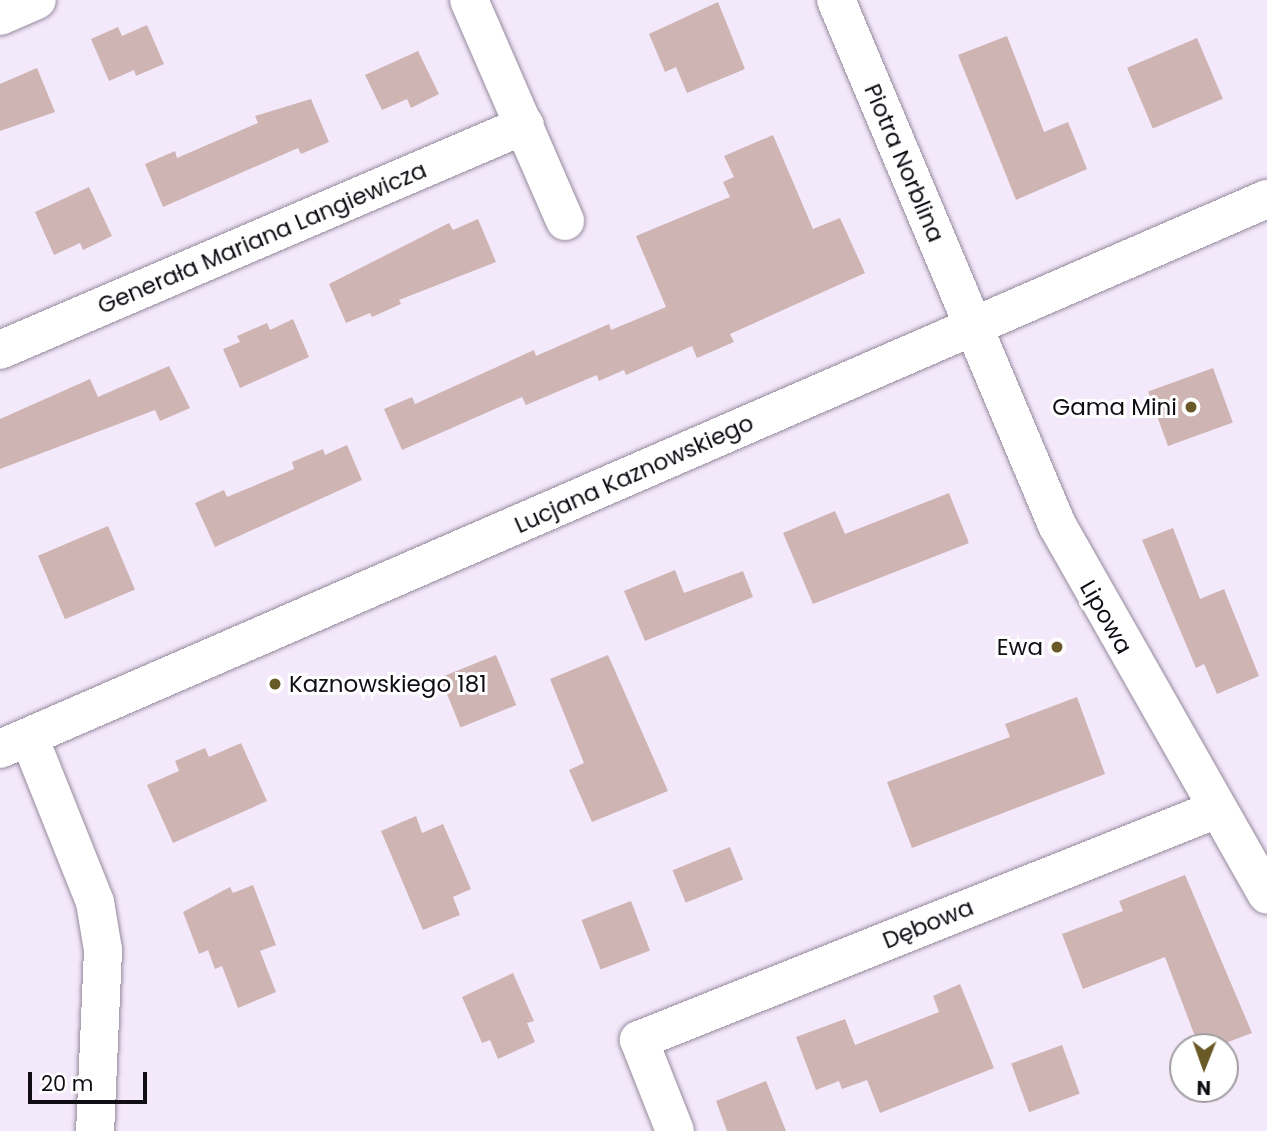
<!DOCTYPE html>
<html>
<head>
<meta charset="utf-8">
<style>
	body { margin:0 }
	#map { position:relative; width:1267px; height:1131px; overflow:hidden; background:#f4e8fb; font-family:Poppins,sans-serif }
	div>[style] { position:absolute }
	.building>* { inset:0; background:#ceb5b3; transform-origin:0 0 }
	.roads { filter:drop-shadow(0 0 2px #958a9c) drop-shadow(0 0 2px #958a9c) }
	.minor>* { height:38px; margin:-19px; padding:0 19px; transform-origin:19px; border-radius:19px; background:#fff }
	.tertiary>* { height:38px; margin:-19px; padding:0 19px; transform-origin:19px; border-radius:19px; background:#fff }
	.dots>* { width:19px; height:19px; translate:-50% -50%; box-sizing:border-box; border:4px solid #fff; border-radius:50% }
	span { translate:-50% -50%; white-space:nowrap; text-align:center; line-height:1.15; -webkit-text-stroke:6px #fff; paint-order:stroke }
	.street-label { font-size:23px; color:#110d14 }
	.poi-label { font-size:23px; color:#110d14 }
	.right { translate:-100% -50%; text-align:right }
	.left { translate:0 -50%; text-align:left }
	.north { position:absolute; left:1169px; top:1033px; width:70px; height:70px; box-sizing:border-box; background:#fff; border:2px solid #a09ea1; border-radius:50%; rotate:181deg; font-size:19px; font-weight:700; line-height:28px; text-align:center; color:#110d14 }
	.north::after { content:''; display:block; margin:auto; width:24px; height:32px; background:#695a27; clip-path:polygon(50% 0,100% 100%,50% 72%,0 100%) }
	.scale { position:absolute; left:28px; top:1072px; width:119px; height:32px; box-sizing:border-box; border:4px solid #110d14; border-top:0; padding-left:9px; font-size:21px; line-height:24px; white-space:nowrap; color:#110d14; -webkit-text-stroke:5px #fff; paint-order:stroke }
</style>
</head>
<body>
<div id="map">
	<div class="building">
		<i style="clip-path:polygon(718px 2px,745px 69px,687px 93px,676px 67px,665px 72px,649px 34px)"></i>
		<i style="clip-path:polygon(147px 25px,164px 64px,136px 76px,134px 70px,109px 81px,91px 39px,118px 27px,122px 36px)"></i>
		<i style="clip-path:polygon(1007px 36px,1044px 132px,1068px 122px,1087px 169px,1016px 200px,958px 55px)"></i>
		<i style="left:1197px;top:38px;width:66px;height:76px;rotate:67deg"></i>
		<i style="clip-path:polygon(418px 51px,439px 94px,411px 108px,407px 99px,382px 110px,365px 75px)"></i>
		<i style="clip-path:polygon(37px 68px,55px 112px,0 131px,0 84px)"></i>
		<i style="clip-path:polygon(311px 99px,329px 142px,301px 154px,298px 148px,163px 207px,145px 164px,175px 151px,177px 158px,258px 123px,255px 116px)"></i>
		<i style="clip-path:polygon(773px 135px,813px 229px,840px 218px,865px 273px,730px 334px,734px 342px,697px 358px,692px 346px,626px 375px,624px 370px,599px 381px,597px 375px,526px 405px,522px 397px,402px 450px,384px 409px,412px 397px,415px 404px,534px 350px,536px 356px,609px 324px,611px 330px,666px 307px,636px 236px,730px 197px,723px 182px,734px 177px,724px 156px)"></i>
		<i style="clip-path:polygon(89px 187px,112px 236px,83px 250px,80px 243px,54px 255px,35px 212px)"></i>
		<i style="clip-path:polygon(478px 219px,496px 262px,399px 300px,401px 304px,372px 317px,370px 313px,346px 323px,329px 284px,449px 223px,453px 230px)"></i>
		<i style="clip-path:polygon(293px 319px,309px 357px,240px 388px,223px 349px,240px 342px,237px 336px,267px 323px,270px 330px)"></i>
		<i style="clip-path:polygon(169px 366px,190px 408px,160px 421px,155px 410px,0 469px,0 419px,90px 379px,98px 397px)"></i>
		<i style="left:1213px;top:368px;width:58px;height:69px;rotate:70deg"></i>
		<i style="clip-path:polygon(347px 445px,362px 480px,215px 547px,195px 503px,224px 490px,227px 497px,294px 469px,292px 462px,323px 449px,325px 455px)"></i>
		<i style="clip-path:polygon(949px 493px,969px 543px,813px 604px,783px 533px,835px 511px,845px 534px)"></i>
		<i style="left:108px;top:526px;width:69px;height:76px;rotate:67deg"></i>
		<i style="clip-path:polygon(1173px 528px,1200px 599px,1224px 589px,1259px 676px,1217px 694px,1204px 664px,1196px 668px,1142px 540px)"></i>
		<i style="clip-path:polygon(675px 570px,684px 593px,743px 571px,753px 597px,645px 641px,624px 591px)"></i>
		<i style="left:496px;top:655px;width:54px;height:60px;rotate:68deg"></i>
		<i style="clip-path:polygon(608px 655px,668px 791px,592px 822px,569px 770px,584px 763px,550px 679px)"></i>
		<i style="clip-path:polygon(1077px 697px,1105px 774px,912px 848px,887px 782px,1010px 737px,1005px 724px)"></i>
		<i style="clip-path:polygon(241px 743px,267px 801px,173px 843px,147px 785px,179px 771px,175px 761px,205px 748px,209px 757px)"></i>
		<i style="clip-path:polygon(416px 816px,422px 833px,443px 824px,471px 889px,453px 897px,460px 915px,423px 930px,381px 831px)"></i>
		<i style="left:730px;top:847px;width:35px;height:62px;rotate:68deg"></i>
		<i style="clip-path:polygon(1185px 875px,1252px 1033px,1215px 1047px,1199px 1047px,1165px 957px,1083px 989px,1062px 934px,1123px 911px,1119px 901px)"></i>
		<i style="clip-path:polygon(253px 885px,276px 945px,260px 951px,276px 992px,238px 1008px,222px 966px,215px 969px,208px 950px,199px 954px,183px 912px,230px 887px,233px 893px)"></i>
		<i style="left:631px;top:901px;width:53px;height:53px;rotate:69deg"></i>
		<i style="clip-path:polygon(513px 973px,534px 1021px,527px 1023px,535px 1042px,498px 1059px,490px 1040px,482px 1043px,462px 997px)"></i>
		<i style="clip-path:polygon(960px 984px,994px 1068px,880px 1113px,867px 1080px,842px 1089px,839px 1081px,816px 1090px,796px 1037px,845px 1019px,855px 1045px,939px 1012px,933px 996px)"></i>
		<i style="left:1062px;top:1045px;width:52px;height:54px;rotate:70deg"></i>
		<i style="clip-path:polygon(766px 1081px,786px 1131px,727px 1131px,716px 1101px)"></i>
	</div>
	<div class="roads">
		<div class="minor">
			<i style="left:469px;top:0;width:241px;rotate:66.5deg"></i>
			<i style="left:836px;top:0;width:570px;rotate:67.17deg"></i>
			<i style="left:1057px;top:525px;width:425px;rotate:60.4deg"></i>
			<i style="left:0;top:16px;width:40px;rotate:-23.4deg"></i>
			<i style="left:0;top:350px;width:571px;rotate:-23.2deg"></i>
			<i style="left:29px;top:737px;width:178px;rotate:68.2deg"></i>
			<i style="left:95px;top:902px;width:49px;rotate:80.5deg"></i>
			<i style="left:103px;top:950px;width:181px;rotate:92.5deg"></i>
			<i style="left:675px;top:1131px;width:98px;rotate:-111.6deg"></i>
			<i style="left:639px;top:1040px;width:622px;rotate:-21.78deg"></i>
		</div>
		<div class="tertiary">
			<i style="left:0;top:749px;width:1381px;rotate:-23.47deg"></i>
		</div>
	</div>
	<div class="dots">
		<i style="left:1191px;top:407px;background:#695a27"></i>
		<i style="left:1057px;top:647px;background:#695a27"></i>
		<i style="left:275px;top:684px;background:#695a27"></i>
	</div>
	<div class="street-label">
		<span style="left:904px;top:163px;rotate:67deg">Piotra Norblina</span>
		<span style="left:262px;top:238px;rotate:-23deg">Generała Mariana Langiewicza</span>
		<span style="left:634px;top:474px;rotate:-24deg">Lucjana Kaznowskiego</span>
		<span style="left:1106px;top:617px;rotate:60deg">Lipowa</span>
		<span style="left:928px;top:924px;rotate:-22deg">Dębowa</span>
	</div>
	<div class="poi-label">
		<span class="right" style="left:1177px;top:407px">Gama Mini</span>
		<span class="right" style="left:1043px;top:647px">Ewa</span>
		<span class="left" style="left:289px;top:684px">Kaznowskiego 181</span>
	</div>
	<div class="north">N</div>
	<div class="scale">20 m</div>
</div>
</body>
</html>
